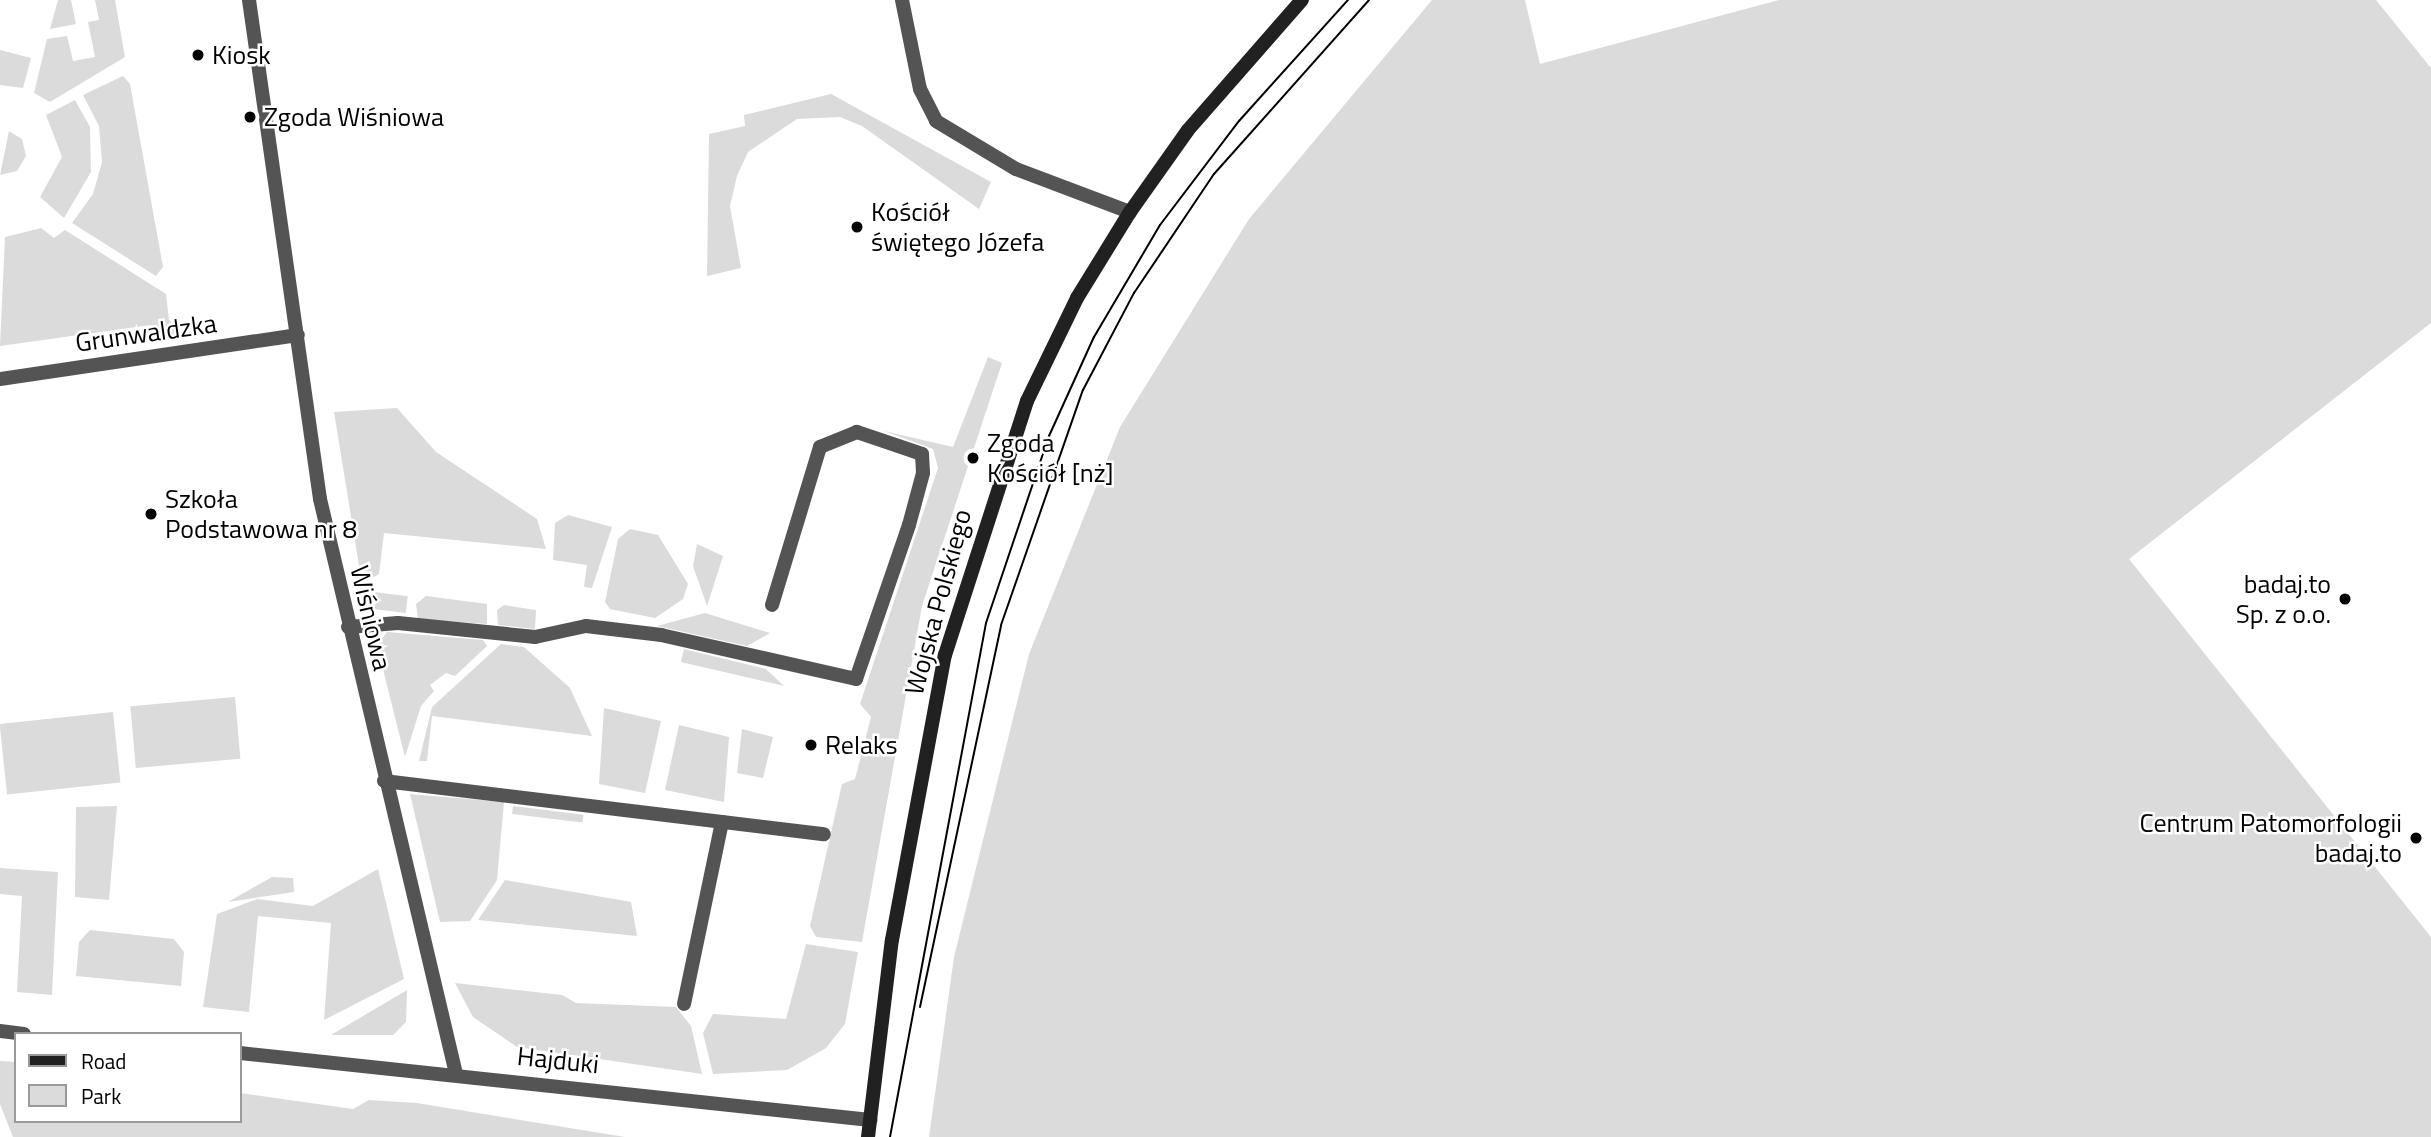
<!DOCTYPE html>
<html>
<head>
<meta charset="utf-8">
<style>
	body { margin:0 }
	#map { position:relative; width:2431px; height:1137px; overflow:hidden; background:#fff; font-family:"Titillium Web",sans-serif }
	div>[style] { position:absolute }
	.green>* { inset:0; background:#dbdbdb; transform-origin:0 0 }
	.street>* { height:14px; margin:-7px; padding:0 7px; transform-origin:7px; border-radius:7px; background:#545454 }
	.secondary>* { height:14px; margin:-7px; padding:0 7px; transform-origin:7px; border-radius:7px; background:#212121 }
	.tram>* { height:2px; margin:-1px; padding:0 1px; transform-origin:1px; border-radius:1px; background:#000 }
	.dots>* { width:19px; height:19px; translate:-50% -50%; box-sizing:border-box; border:4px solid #fff; border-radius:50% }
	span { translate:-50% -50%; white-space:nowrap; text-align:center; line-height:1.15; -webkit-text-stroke:5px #fff; paint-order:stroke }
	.poi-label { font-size:26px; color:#000 }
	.left { translate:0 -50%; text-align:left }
	.right { translate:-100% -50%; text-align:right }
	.street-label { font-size:26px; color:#000 }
	.legend { position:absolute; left:14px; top:1032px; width:228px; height:91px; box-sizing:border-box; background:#fff; border:2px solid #999; margin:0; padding:9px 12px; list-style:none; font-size:21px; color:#000 }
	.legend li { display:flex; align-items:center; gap:14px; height:35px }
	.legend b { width:35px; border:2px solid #999 }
</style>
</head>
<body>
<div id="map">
	<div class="green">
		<i style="clip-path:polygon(58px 0,71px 0,76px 24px,50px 29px)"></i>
		<i style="clip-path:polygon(95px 0,115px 0,125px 57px,50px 102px,34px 93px,47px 39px,67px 36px,73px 61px,95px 57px,88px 22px,99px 20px)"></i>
		<i style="clip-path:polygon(1432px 0,1525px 0,1540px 64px,1779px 0,2376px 0,2431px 68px,2431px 323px,2129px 559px,2431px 937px,2431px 1137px,929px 1137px,954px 957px,1029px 654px,1120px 427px,1249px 219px)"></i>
		<i style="clip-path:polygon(0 50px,31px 58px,23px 88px,0 85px)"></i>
		<i style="clip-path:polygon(123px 76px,130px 84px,163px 267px,156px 276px,72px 223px,93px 194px,102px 162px,99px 126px,83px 95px)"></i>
		<i style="clip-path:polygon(831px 94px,991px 182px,979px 209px,862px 126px,840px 117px,797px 119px,748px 152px,737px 176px,730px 206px,741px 268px,707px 276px,709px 134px,745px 126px,744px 115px)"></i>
		<i style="clip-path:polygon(75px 100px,90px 127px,91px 172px,64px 218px,40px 197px,62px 157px,46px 115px)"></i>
		<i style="clip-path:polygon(9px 131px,22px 139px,26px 156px,17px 171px,0 175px)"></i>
		<i style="clip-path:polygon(41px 228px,54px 238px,65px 230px,166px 294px,169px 320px,181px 335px,153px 338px,151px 325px,0 346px,5px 237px)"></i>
		<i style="clip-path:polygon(988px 357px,1002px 363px,922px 606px,862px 942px,816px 937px,810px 926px,842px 784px,855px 779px,871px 717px,860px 704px,938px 468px,933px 449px,884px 431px,953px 447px)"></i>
		<i style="clip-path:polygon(397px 408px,436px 452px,537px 519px,546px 549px,384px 533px,379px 574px,362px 584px,334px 412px)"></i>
		<i style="clip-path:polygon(568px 515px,612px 527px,592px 588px,584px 587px,587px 565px,553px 560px,555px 523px)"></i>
		<i style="clip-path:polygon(630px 529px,658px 535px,688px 584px,683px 599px,655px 618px,610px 609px,605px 602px,618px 539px)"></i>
		<i style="clip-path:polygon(697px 544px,723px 556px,707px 606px,693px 566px)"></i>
		<i style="left:374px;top:592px;width:34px;height:17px;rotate:7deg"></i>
		<i style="clip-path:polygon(426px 596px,487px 604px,487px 624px,418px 619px,416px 604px)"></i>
		<i style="clip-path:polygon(504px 605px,536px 610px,535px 629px,498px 625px,497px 610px)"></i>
		<i style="clip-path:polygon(705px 613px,770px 633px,747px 646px,657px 626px)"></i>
		<i style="clip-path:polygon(387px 632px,483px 640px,487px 646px,455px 676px,446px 673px,430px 685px,434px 691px,421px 706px,405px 757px,377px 645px)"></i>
		<i style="clip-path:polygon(501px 644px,524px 647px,570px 688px,592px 736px,432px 716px,427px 761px,419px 761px,432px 707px)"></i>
		<i style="clip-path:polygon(684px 649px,766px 669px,784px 686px,681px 662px)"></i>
		<i style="left:235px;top:697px;width:62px;height:105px;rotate:85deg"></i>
		<i style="clip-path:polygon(604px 708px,661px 721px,645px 793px,599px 784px)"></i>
		<i style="left:113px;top:712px;width:71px;height:114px;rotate:84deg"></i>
		<i style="clip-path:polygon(679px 725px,729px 737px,724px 802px,665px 790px)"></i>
		<i style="clip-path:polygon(742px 729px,773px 737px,763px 778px,737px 773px)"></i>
		<i style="clip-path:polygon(410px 794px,504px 802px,497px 880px,470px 921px,440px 922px)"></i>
		<i style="clip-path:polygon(117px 806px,109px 900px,75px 897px,76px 807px)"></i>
		<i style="left:513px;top:806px;width:71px;height:8px;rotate:7deg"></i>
		<i style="clip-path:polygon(0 868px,58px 872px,52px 995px,17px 992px,22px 896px,0 894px)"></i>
		<i style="clip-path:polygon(378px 869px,404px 979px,324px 1020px,331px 923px,258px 916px,249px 1012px,203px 1007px,217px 914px,257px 899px,313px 906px)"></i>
		<i style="clip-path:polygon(272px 877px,293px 878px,294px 892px,228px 902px)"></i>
		<i style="clip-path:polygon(505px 880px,631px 902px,637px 936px,478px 920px)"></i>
		<i style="clip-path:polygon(90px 930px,174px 939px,184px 952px,181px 986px,76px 976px,79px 942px)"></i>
		<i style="clip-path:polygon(806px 944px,858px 952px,845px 1024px,826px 1048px,787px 1070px,713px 1074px,703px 1033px,713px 1014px,786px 1019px)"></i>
		<i style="clip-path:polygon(455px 983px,562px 995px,576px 1003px,676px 1007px,691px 1026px,702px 1074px,517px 1047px,473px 1017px)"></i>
		<i style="clip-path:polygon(407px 990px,406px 1022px,393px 1035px,331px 1035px)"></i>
		<i style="clip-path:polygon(0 1061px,16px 1062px,16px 1121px,240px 1121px,240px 1093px,353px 1109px,369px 1100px,417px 1103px,625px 1137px,13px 1137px,0 1104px)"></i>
	</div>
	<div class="street">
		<i style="left:249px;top:0;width:504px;rotate:81.9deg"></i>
		<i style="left:320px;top:499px;width:591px;rotate:76.69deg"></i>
		<i style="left:902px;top:0;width:91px;rotate:78.6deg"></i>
		<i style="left:920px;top:89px;width:36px;rotate:63deg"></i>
		<i style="left:936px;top:121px;width:93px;rotate:31deg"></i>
		<i style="left:1016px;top:169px;width:122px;rotate:20.7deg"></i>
		<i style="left:0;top:379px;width:301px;rotate:-8.4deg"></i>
		<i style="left:348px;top:627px;width:50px;rotate:-4.6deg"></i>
		<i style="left:398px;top:623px;width:138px;rotate:5.8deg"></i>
		<i style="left:535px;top:637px;width:52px;rotate:-12.2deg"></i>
		<i style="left:586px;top:626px;width:76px;rotate:6.8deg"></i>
		<i style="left:661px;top:635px;width:200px;rotate:12.7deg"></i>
		<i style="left:856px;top:679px;width:163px;rotate:-71deg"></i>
		<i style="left:909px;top:525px;width:54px;rotate:-74.9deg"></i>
		<i style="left:923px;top:473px;width:19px;rotate:-93deg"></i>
		<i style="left:922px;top:454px;width:69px;rotate:-161.3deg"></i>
		<i style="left:857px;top:432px;width:40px;rotate:158deg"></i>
		<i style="left:820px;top:447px;width:165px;rotate:106.9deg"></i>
		<i style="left:384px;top:781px;width:443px;rotate:6.9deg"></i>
		<i style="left:684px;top:1004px;width:186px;rotate:-78.2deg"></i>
		<i style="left:0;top:1031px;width:24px;rotate:7deg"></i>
		<i style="left:240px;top:1053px;width:634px;rotate:6.07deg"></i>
	</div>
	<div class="secondary">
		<i style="left:868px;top:1137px;width:198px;rotate:-83.1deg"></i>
		<i style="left:892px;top:940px;width:290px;rotate:-79.5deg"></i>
		<i style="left:945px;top:655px;width:267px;rotate:-72.1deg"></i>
		<i style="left:1027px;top:401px;width:114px;rotate:-64.1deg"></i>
		<i style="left:1077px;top:298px;width:101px;rotate:-58.4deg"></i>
		<i style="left:1130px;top:212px;width:100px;rotate:-54.7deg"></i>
		<i style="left:1188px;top:130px;width:173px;rotate:-48.8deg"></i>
	</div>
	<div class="tram">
		<i style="left:920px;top:1007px;width:390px;rotate:-78deg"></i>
		<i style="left:1001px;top:625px;width:249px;rotate:-70.8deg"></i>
		<i style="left:1083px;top:390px;width:110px;rotate:-62.3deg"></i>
		<i style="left:1134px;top:293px;width:143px;rotate:-56.1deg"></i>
		<i style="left:1214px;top:174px;width:233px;rotate:-48.3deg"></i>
		<i style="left:890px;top:1137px;width:523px;rotate:-79.42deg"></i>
		<i style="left:986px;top:623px;width:197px;rotate:-71.4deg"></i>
		<i style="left:1049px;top:436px;width:109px;rotate:-65.6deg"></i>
		<i style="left:1094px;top:337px;width:130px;rotate:-59.5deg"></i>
		<i style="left:1160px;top:225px;width:131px;rotate:-52.8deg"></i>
		<i style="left:1239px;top:121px;width:163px;rotate:-48deg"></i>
	</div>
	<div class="dots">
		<i style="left:198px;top:55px;background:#000"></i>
		<i style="left:250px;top:117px;background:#000"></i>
		<i style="left:857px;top:227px;background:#000"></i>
		<i style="left:973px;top:458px;background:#000"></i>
		<i style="left:151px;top:514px;background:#000"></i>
		<i style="left:2345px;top:599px;background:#000"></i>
		<i style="left:811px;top:745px;background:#000"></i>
		<i style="left:2416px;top:838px;background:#000"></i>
	</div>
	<div class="poi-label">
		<span class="left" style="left:212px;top:55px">Kiosk</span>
		<span class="left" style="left:264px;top:117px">Zgoda Wiśniowa</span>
		<span class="left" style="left:871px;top:227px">Kościół<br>świętego Józefa</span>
		<span class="left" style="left:987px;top:458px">Zgoda<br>Kościół [nż]</span>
		<span class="left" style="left:165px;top:514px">Szkoła<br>Podstawowa nr 8</span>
		<span class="right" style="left:2331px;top:599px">badaj.to<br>Sp. z o.o.</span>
		<span class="left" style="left:825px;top:745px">Relaks</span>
		<span class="right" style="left:2402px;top:838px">Centrum Patomorfologii<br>badaj.to</span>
	</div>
	<div class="street-label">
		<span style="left:146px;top:333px;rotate:-8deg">Grunwaldzka</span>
		<span style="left:938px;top:602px;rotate:-75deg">Wojska Polskiego</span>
		<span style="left:371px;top:618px;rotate:77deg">Wiśniowa</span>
		<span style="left:558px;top:1060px;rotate:6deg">Hajduki</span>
	</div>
	<ul class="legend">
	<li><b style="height:9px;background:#212121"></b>Road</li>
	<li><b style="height:19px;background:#dbdbdb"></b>Park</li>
	</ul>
</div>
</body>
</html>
